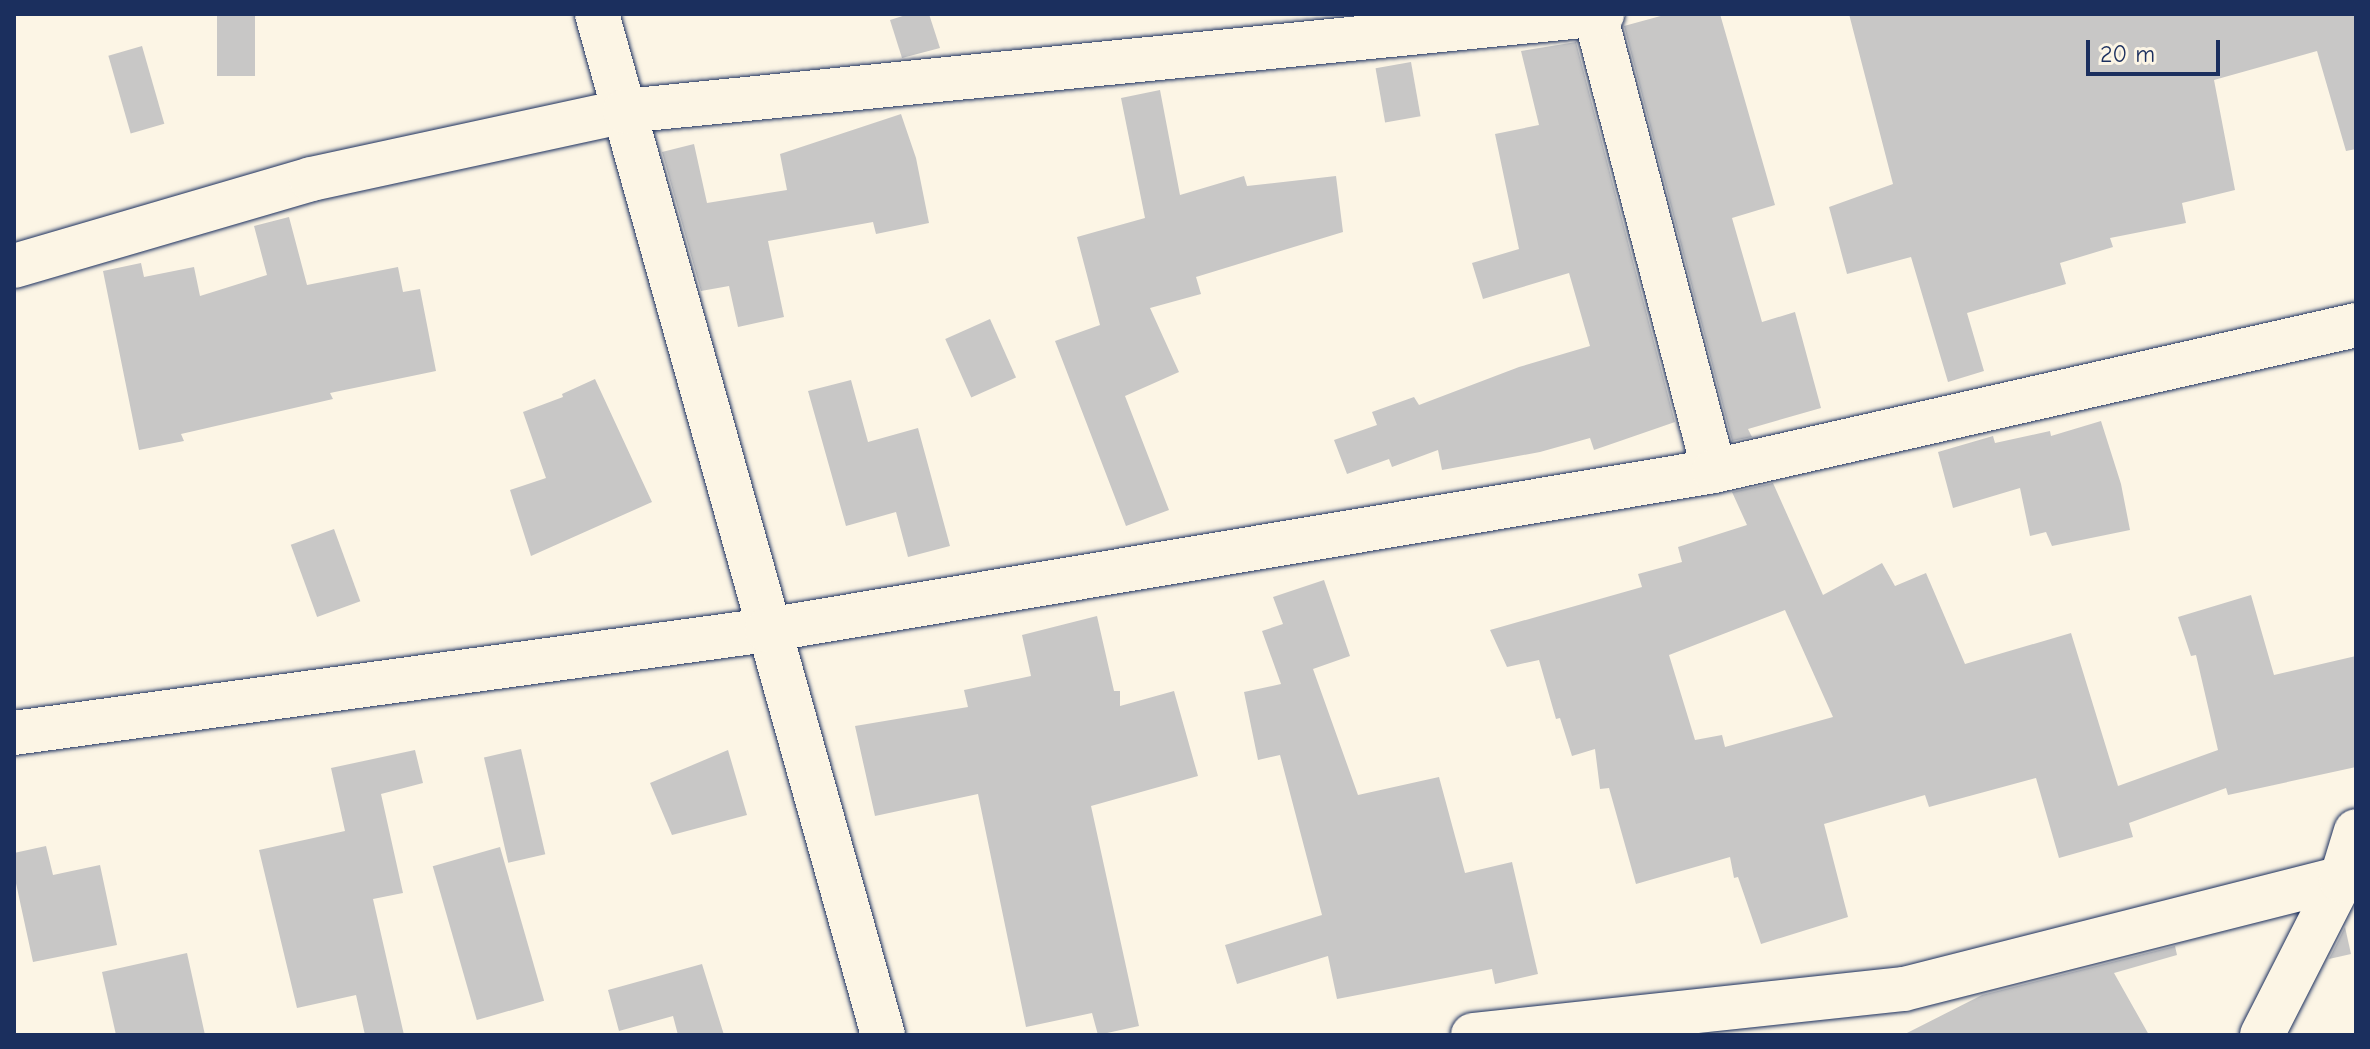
<!DOCTYPE html>
<html>
<head>
<meta charset="utf-8">
<style>
	body { margin:0 }
	#map { position:relative; width:2370px; height:1049px; overflow:hidden; background:#fcf5e5; font-family:"Comic Neue",sans-serif }
	div>[style] { position:absolute }
	.building>* { inset:0; background:#c8c7c6; transform-origin:0 0 }
	.roads { filter:drop-shadow(0 0 2px #1b2f5e) drop-shadow(0 0 2px #1b2f5e) }
	.street>* { height:44px; margin:-22px; padding:0 22px; transform-origin:22px; border-radius:22px; background:#fcf5e5 }
	span { translate:-50% -50%; white-space:nowrap; text-align:center; line-height:1.15; -webkit-text-stroke:6px #fcf5e5; paint-order:stroke }
	.frame { position:absolute; inset:0; border:16px solid #1b2f5e; pointer-events:none }
	.scale { position:absolute; left:2086px; top:40px; width:134px; height:36px; box-sizing:border-box; border:4px solid #1b2f5e; border-top:0; padding-left:10px; font-size:24px; line-height:28px; white-space:nowrap; color:#1b2f5e; -webkit-text-stroke:6px #fcf5e5; paint-order:stroke }
</style>
</head>
<body>
<div id="map">
	<div class="building">
		<i style="left:217px;top:14px;width:38px;height:62px"></i>
		<i style="clip-path:polygon(909px 14px,929px 14px,940px 48px,902px 58px,890px 20px)"></i>
		<i style="clip-path:polygon(1668px 14px,1720px 14px,1775px 205px,1732px 218px,1762px 322px,1795px 312px,1821px 408px,1748px 429px,1752px 437px,1732px 441px,1624px 26px)"></i>
		<i style="clip-path:polygon(1849px 14px,2356px 14px,2356px 149px,2346px 151px,2317px 51px,2214px 80px,2235px 190px,2182px 203px,2186px 223px,2110px 238px,2113px 247px,2060px 263px,2066px 284px,1967px 313px,1984px 371px,1948px 382px,1911px 257px,1847px 274px,1829px 207px,1893px 184px)"></i>
		<i style="clip-path:polygon(1576px 42px,1675px 422px,1594px 450px,1590px 438px,1540px 452px,1442px 470px,1438px 450px,1392px 467px,1389px 459px,1347px 474px,1334px 440px,1377px 425px,1372px 412px,1414px 397px,1419px 405px,1519px 367px,1590px 346px,1569px 273px,1483px 299px,1472px 263px,1519px 249px,1495px 134px,1539px 125px,1521px 51px)"></i>
		<i style="left:142px;top:46px;width:81px;height:35px;rotate:74deg"></i>
		<i style="left:1411px;top:62px;width:55px;height:36px;rotate:80deg"></i>
		<i style="clip-path:polygon(1160px 90px,1180px 195px,1244px 176px,1247px 186px,1336px 176px,1343px 232px,1196px 277px,1201px 294px,1150px 308px,1179px 372px,1125px 396px,1169px 510px,1126px 526px,1055px 341px,1100px 325px,1077px 237px,1145px 218px,1121px 98px)"></i>
		<i style="clip-path:polygon(901px 114px,916px 158px,929px 223px,876px 234px,873px 222px,768px 241px,784px 317px,738px 327px,729px 286px,701px 291px,662px 152px,694px 144px,707px 203px,787px 190px,780px 154px)"></i>
		<i style="clip-path:polygon(289px 217px,307px 285px,398px 267px,403px 292px,420px 289px,436px 371px,330px 393px,333px 399px,181px 434px,184px 441px,139px 450px,103px 271px,141px 263px,144px 277px,194px 267px,200px 296px,267px 275px,254px 226px)"></i>
		<i style="left:990px;top:319px;width:64px;height:49px;rotate:66deg"></i>
		<i style="clip-path:polygon(595px 379px,652px 502px,531px 556px,510px 490px,546px 478px,523px 412px,563px 397px,562px 394px)"></i>
		<i style="clip-path:polygon(851px 380px,868px 442px,918px 428px,950px 546px,908px 557px,896px 512px,846px 526px,808px 391px)"></i>
		<i style="clip-path:polygon(2101px 421px,2121px 484px,2130px 530px,2052px 546px,2046px 532px,2030px 536px,2020px 488px,1953px 508px,1938px 452px,1993px 436px,1995px 443px,2050px 431px,2051px 436px)"></i>
		<i style="clip-path:polygon(evenodd,1773px 483px,1823px 595px,1882px 563px,1895px 586px,1926px 573px,1965px 664px,2071px 633px,2118px 786px,2218px 750px,2196px 655px,2191px 656px,2178px 617px,2251px 595px,2274px 675px,2356px 656px,2356px 767px,2228px 795px,2226px 788px,2129px 823px,2133px 837px,2059px 858px,2036px 778px,1929px 807px,1925px 795px,1824px 824px,1848px 917px,1761px 944px,1738px 877px,1734px 878px,1730px 857px,1636px 884px,1609px 788px,1600px 789px,1595px 749px,1572px 756px,1560px 718px,1556px 719px,1539px 660px,1507px 667px,1490px 630px,1642px 587px,1638px 574px,1682px 562px,1678px 547px,1747px 525px,1732px 492px,1773px 483px,1785px 610px,1833px 717px,1725px 747px,1722px 735px,1695px 740px,1669px 655px,1785px 610px)"></i>
		<i style="left:334px;top:529px;width:77px;height:46px;rotate:70deg"></i>
		<i style="clip-path:polygon(1324px 580px,1350px 656px,1313px 669px,1358px 795px,1439px 777px,1465px 873px,1512px 862px,1538px 974px,1495px 984px,1492px 969px,1337px 999px,1328px 956px,1237px 984px,1225px 945px,1322px 915px,1280px 755px,1258px 760px,1244px 692px,1281px 684px,1262px 631px,1283px 624px,1273px 597px)"></i>
		<i style="clip-path:polygon(1097px 616px,1114px 691px,1120px 691px,1120px 706px,1174px 691px,1198px 776px,1091px 806px,1139px 1026px,1098px 1035px,1092px 1013px,1026px 1027px,978px 794px,875px 816px,855px 726px,968px 707px,964px 690px,1031px 676px,1022px 635px)"></i>
		<i style="left:521px;top:749px;width:108px;height:38px;rotate:77deg"></i>
		<i style="clip-path:polygon(415px 750px,423px 783px,381px 794px,403px 893px,373px 899px,404px 1035px,365px 1035px,356px 995px,297px 1008px,259px 850px,345px 831px,331px 768px)"></i>
		<i style="clip-path:polygon(728px 750px,747px 815px,672px 835px,650px 783px)"></i>
		<i style="clip-path:polygon(46px 846px,53px 875px,100px 865px,117px 945px,33px 962px,14px 874px,14px 853px)"></i>
		<i style="left:500px;top:847px;width:160px;height:70px;rotate:74deg"></i>
		<i style="clip-path:polygon(2345px 927px,2351px 954px,2329px 959px)"></i>
		<i style="clip-path:polygon(2175px 946px,2177px 955px,2114px 973px,2149px 1035px,1903px 1035px,1982px 995px)"></i>
		<i style="clip-path:polygon(187px 953px,205px 1035px,116px 1035px,102px 972px)"></i>
		<i style="clip-path:polygon(702px 964px,724px 1035px,678px 1035px,673px 1016px,619px 1031px,608px 990px)"></i>
	</div>
	<div class="roads">
		<div class="street">
			<i style="left:597px;top:14px;width:1060px;rotate:74.35deg"></i>
			<i style="left:1595px;top:14px;width:472px;rotate:75.4deg"></i>
			<i style="left:14px;top:266px;width:309px;rotate:-16.3deg"></i>
			<i style="left:311px;top:179px;width:321px;rotate:-12.2deg"></i>
			<i style="left:625px;top:111px;width:982px;rotate:-5.67deg"></i>
			<i style="left:14px;top:733px;width:760px;rotate:-7.79deg"></i>
			<i style="left:767px;top:630px;width:960px;rotate:-9.53deg"></i>
			<i style="left:1714px;top:471px;width:658px;rotate:-12.81deg"></i>
			<i style="left:1473px;top:1035px;width:433px;rotate:-6.1deg"></i>
			<i style="left:1904px;top:989px;width:466px;rotate:-14.2deg"></i>
			<i style="left:2262px;top:1035px;width:174px;rotate:-63deg"></i>
			<i style="left:2341px;top:880px;width:51px;rotate:-73deg"></i>
		</div>
	</div>
	<div class="frame"></div>
	<div class="scale">20 m</div>
</div>
</body>
</html>
